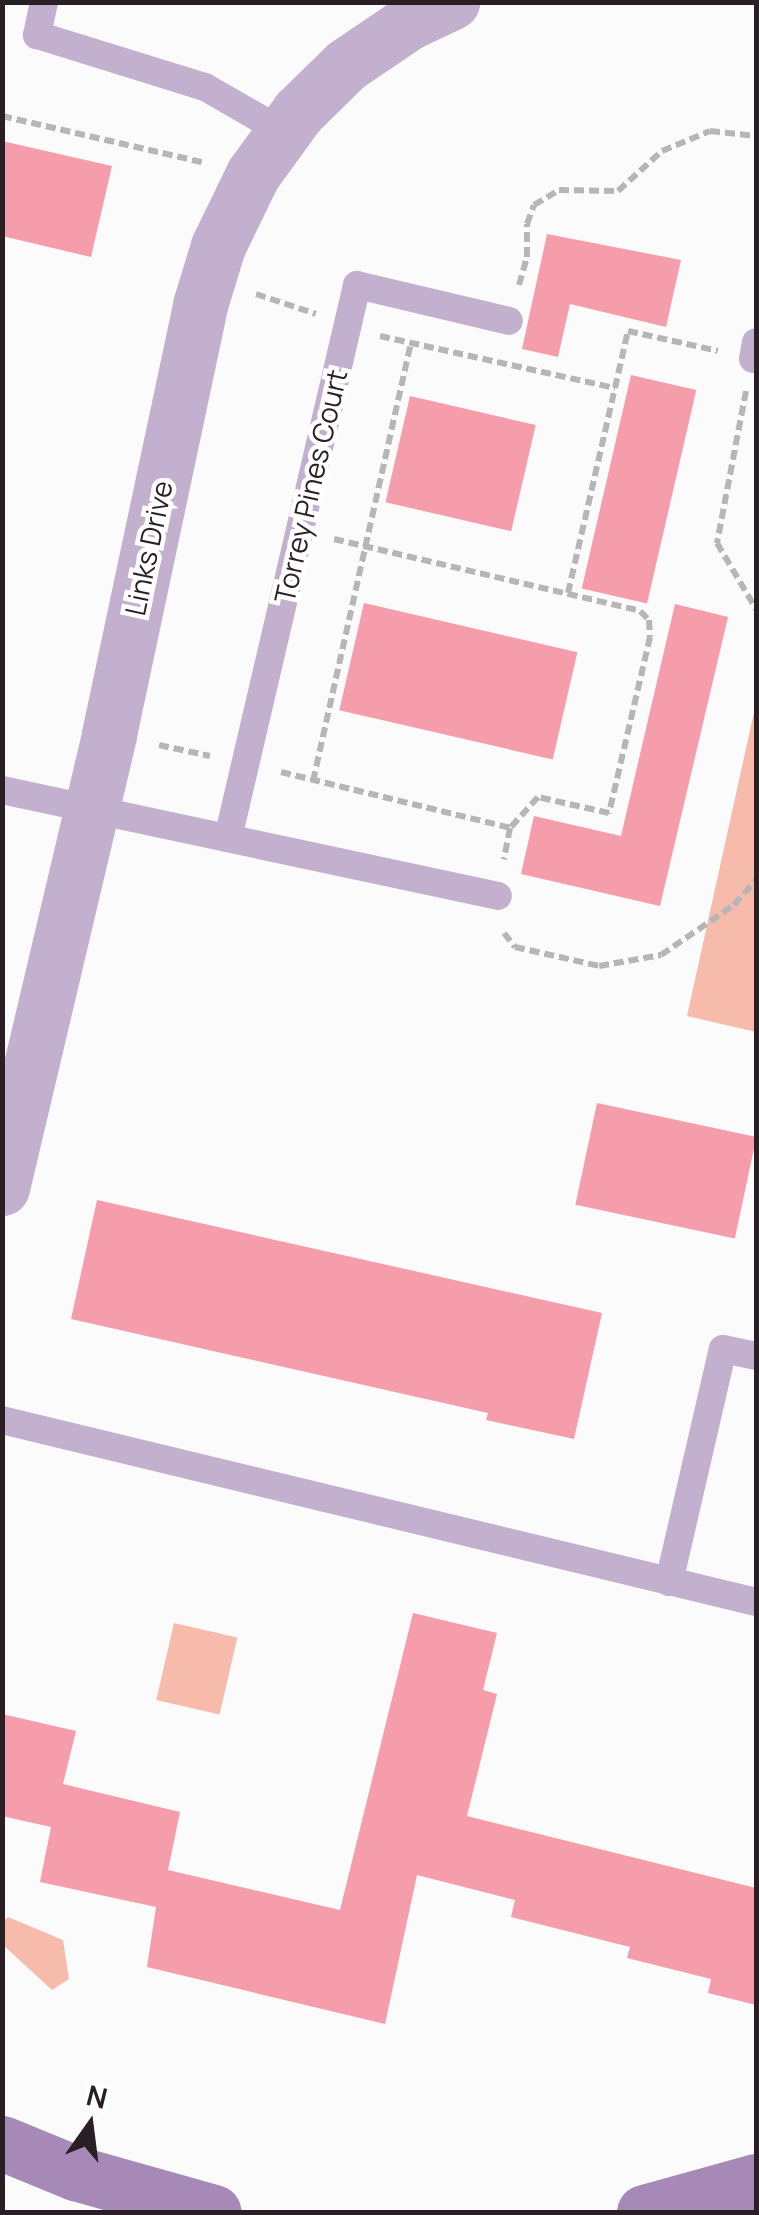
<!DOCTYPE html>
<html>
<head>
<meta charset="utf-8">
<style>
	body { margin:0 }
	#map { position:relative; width:759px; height:2215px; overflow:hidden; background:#fbfbfb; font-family:Manrope,sans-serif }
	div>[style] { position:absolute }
	.green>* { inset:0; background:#f7bbab; transform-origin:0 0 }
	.building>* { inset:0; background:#f69dac; transform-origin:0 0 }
	.path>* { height:6px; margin-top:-3px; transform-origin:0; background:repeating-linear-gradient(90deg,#b8b5b7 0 10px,transparent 0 15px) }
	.lane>* { height:28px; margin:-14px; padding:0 14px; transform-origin:14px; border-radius:14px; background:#c3afce }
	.street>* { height:55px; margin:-27.5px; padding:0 27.5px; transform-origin:27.5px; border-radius:27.5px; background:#c3afce }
	.secondary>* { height:55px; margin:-27.5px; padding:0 27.5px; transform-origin:27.5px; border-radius:27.5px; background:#a789b7 }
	span { translate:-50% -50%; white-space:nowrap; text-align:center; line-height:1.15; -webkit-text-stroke:9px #fff; paint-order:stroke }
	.street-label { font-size:28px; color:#291f25 }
	.frame { position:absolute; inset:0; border:5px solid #291f25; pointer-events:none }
	.north { position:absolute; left:40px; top:2075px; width:100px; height:100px; -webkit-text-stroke:8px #fff; paint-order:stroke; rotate:14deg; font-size:28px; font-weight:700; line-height:40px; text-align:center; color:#291f25 }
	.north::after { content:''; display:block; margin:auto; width:35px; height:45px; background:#291f25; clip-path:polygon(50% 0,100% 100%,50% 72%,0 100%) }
</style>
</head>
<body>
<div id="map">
	<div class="green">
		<i style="clip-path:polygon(756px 703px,756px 1032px,687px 1016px)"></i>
		<i style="left:174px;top:1623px;width:65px;height:79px;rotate:13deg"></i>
		<i style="clip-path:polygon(8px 1917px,63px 1940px,69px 1979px,52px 1990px,3px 1945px,3px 1922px)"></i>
	</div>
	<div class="building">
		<i style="clip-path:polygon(2px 141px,112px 166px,91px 257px,2px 236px)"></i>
		<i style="clip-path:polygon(547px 234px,681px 260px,666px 327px,570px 304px,558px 357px,522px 349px)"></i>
		<i style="left:631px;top:375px;width:67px;height:219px;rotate:13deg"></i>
		<i style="left:410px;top:396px;width:129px;height:109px;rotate:13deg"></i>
		<i style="left:364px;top:603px;width:219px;height:110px;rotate:13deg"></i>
		<i style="clip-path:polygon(675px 604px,728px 617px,660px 906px,521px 874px,534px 816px,621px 836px)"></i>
		<i style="left:597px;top:1103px;width:163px;height:104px;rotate:12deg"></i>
		<i style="clip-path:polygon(97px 1200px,602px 1313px,574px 1439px,486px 1420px,488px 1413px,71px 1319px)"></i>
		<i style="clip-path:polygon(413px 1613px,497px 1633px,483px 1690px,497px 1694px,467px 1816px,756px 1888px,756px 2005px,708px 1993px,711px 1979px,627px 1958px,630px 1947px,511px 1917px,515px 1900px,417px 1875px,385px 2024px,147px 1967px,156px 1907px,40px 1882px,51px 1827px,2px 1816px,2px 1714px,76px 1731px,63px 1784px,180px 1812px,168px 1870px,340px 1910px)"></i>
	</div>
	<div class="path">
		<i style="left:2px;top:116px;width:209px;rotate:13deg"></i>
		<i style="left:519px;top:285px;width:29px;rotate:-74deg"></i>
		<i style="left:527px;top:257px;width:33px;rotate:-90deg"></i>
		<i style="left:527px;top:224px;width:20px;rotate:-70deg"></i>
		<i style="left:534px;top:205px;width:29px;rotate:-31deg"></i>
		<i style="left:559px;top:190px;width:59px;rotate:1deg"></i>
		<i style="left:618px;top:191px;width:59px;rotate:-42.3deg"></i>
		<i style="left:662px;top:151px;width:52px;rotate:-22.6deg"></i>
		<i style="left:710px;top:131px;width:46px;rotate:6.2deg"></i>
		<i style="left:256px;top:294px;width:63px;rotate:18.4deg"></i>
		<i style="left:380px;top:336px;width:241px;rotate:12.5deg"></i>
		<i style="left:615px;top:388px;width:58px;rotate:-77.2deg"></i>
		<i style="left:628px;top:331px;width:92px;rotate:12.5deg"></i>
		<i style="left:746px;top:391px;width:155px;rotate:100.8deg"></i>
		<i style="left:717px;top:543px;width:77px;rotate:59.4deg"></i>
		<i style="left:334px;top:539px;width:314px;rotate:13.2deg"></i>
		<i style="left:640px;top:611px;width:13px;rotate:45deg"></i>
		<i style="left:649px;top:620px;width:17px;rotate:87deg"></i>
		<i style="left:650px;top:637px;width:181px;rotate:103.1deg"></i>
		<i style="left:609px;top:813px;width:73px;rotate:-167.3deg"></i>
		<i style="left:538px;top:797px;width:42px;rotate:132.1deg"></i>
		<i style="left:568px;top:593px;width:210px;rotate:-77.1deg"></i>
		<i style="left:159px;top:745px;width:52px;rotate:12.2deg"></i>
		<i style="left:281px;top:772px;width:236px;rotate:13.7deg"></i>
		<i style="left:510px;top:828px;width:32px;rotate:101deg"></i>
		<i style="left:313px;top:781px;width:449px;rotate:-77.4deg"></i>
		<i style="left:504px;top:933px;width:18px;rotate:52deg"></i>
		<i style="left:515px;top:947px;width:86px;rotate:12.7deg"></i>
		<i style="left:599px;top:966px;width:63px;rotate:-10.1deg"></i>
		<i style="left:661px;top:955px;width:88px;rotate:-34.4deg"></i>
		<i style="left:734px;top:905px;width:33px;rotate:-49deg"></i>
	</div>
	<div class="lane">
		<i style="left:44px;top:2px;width:34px;rotate:102deg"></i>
		<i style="left:37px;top:35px;width:176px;rotate:17.2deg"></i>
		<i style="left:205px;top:87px;width:90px;rotate:30deg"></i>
		<i style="left:753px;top:359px;width:17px;rotate:-80deg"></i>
		<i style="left:2px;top:790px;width:507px;rotate:12.06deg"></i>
		<i style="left:228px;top:838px;width:568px;rotate:-76.87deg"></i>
		<i style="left:357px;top:285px;width:156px;rotate:13.3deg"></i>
		<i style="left:2px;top:1420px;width:776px;rotate:13.57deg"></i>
		<i style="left:669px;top:1582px;width:239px;rotate:-77deg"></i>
		<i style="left:723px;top:1349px;width:34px;rotate:12deg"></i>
	</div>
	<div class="street">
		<i style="left:2px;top:1188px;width:466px;rotate:-76.7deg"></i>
		<i style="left:109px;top:734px;width:439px;rotate:-78deg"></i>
		<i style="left:200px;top:305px;width:62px;rotate:-73deg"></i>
		<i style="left:218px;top:246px;width:80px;rotate:-64.1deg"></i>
		<i style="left:253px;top:174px;width:77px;rotate:-54deg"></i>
		<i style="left:298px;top:112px;width:67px;rotate:-44.4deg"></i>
		<i style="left:346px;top:65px;width:75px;rotate:-34.1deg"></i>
		<i style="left:408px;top:23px;width:49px;rotate:-25.5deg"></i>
	</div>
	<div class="secondary">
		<i style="left:2px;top:2143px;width:79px;rotate:22.3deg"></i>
		<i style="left:75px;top:2173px;width:144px;rotate:15.7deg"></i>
		<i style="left:644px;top:2212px;width:116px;rotate:-15.5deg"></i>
	</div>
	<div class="street-label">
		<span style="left:310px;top:486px;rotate:-77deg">Torrey Pines Court</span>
		<span style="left:148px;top:548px;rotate:-78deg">Links Drive</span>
	</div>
	<div class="frame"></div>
	<div class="north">N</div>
</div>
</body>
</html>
